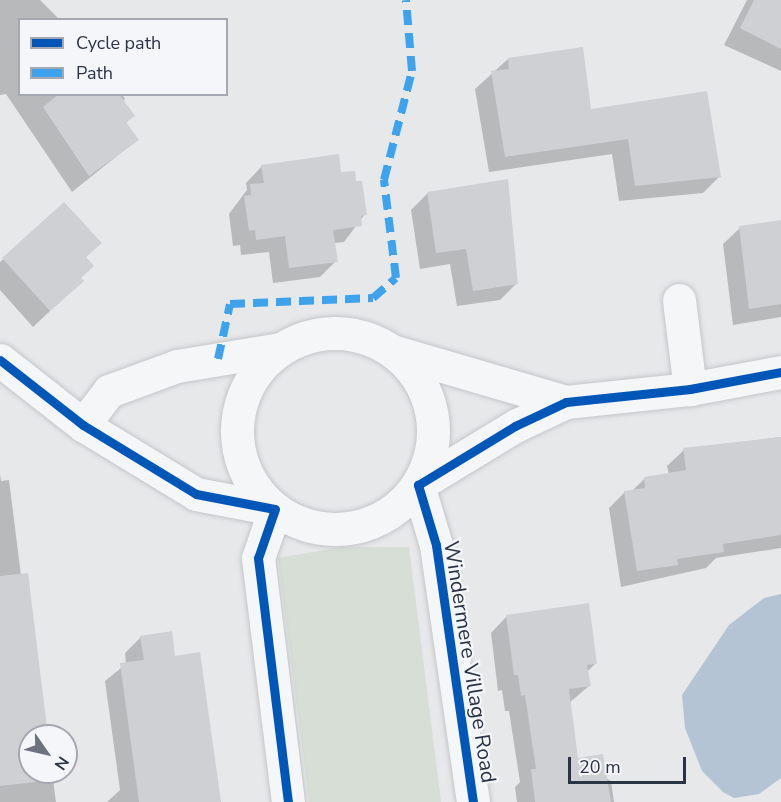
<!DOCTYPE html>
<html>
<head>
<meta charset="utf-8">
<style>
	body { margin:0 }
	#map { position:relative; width:781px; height:802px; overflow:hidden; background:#e6e8ea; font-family:"Nunito Sans",sans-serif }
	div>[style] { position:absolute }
	.green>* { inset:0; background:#d6ded6 }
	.water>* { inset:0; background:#b4c4d5 }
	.shadow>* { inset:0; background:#0003 }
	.building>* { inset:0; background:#ced0d3 }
	.roads { filter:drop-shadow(0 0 2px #c4c6c8) drop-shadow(0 0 2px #c4c6c8) }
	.minor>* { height:33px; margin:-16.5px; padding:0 16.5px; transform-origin:16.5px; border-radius:16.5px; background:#f5f6f7 }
	.minor>.ring { margin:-16.5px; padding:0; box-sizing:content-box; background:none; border:33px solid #f5f6f7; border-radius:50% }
	.quiet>* { height:8px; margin-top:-4px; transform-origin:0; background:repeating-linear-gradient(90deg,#3ea3ec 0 15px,transparent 0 23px) }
	.cycleway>* { height:9px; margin:-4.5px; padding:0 4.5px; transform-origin:4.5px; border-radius:4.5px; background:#0057b8 }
	span { translate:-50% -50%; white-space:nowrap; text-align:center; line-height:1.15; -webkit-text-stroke:4.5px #f4f6f9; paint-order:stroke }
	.street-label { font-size:21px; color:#2b3445 }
	.legend { position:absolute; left:18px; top:18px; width:210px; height:78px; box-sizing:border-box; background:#f4f6f9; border:2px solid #a4a8b1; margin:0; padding:8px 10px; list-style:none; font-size:18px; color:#2b3445 }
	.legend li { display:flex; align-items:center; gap:12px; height:30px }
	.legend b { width:30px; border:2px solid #a4a8b1 }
	.north { position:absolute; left:18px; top:724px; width:60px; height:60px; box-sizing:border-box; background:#f4f6f9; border:2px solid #a4a8b1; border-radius:50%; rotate:124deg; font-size:16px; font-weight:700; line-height:24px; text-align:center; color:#2b3445 }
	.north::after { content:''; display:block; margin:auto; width:21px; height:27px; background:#6c737f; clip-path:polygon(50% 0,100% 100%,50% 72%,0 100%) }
	.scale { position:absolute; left:568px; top:757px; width:118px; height:27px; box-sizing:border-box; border:3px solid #2b3445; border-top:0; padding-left:8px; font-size:18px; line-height:21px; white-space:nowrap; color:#2b3445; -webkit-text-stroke:4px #f4f6f9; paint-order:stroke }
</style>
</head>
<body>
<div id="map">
	<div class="green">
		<i style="clip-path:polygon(342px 547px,409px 547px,441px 802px,309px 802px,278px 558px)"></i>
	</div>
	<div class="water">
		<i style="clip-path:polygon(781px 594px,781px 778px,759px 794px,734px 798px,723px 792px,702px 771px,685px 728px,682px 695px,729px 625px,764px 598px)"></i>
	</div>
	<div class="shadow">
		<i style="clip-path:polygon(0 0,40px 0,60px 20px,20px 20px,20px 94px,122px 94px,125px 99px,122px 102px,133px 116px,125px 124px,137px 140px,72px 192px,6px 94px,0 95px)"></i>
		<i style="clip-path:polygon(747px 0,781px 0,781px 71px,724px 45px)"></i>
		<i style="clip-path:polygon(508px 59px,590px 111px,719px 177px,703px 193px,619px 201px,612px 154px,489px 172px,475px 89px)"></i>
		<i style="clip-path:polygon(262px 166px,340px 174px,365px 214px,344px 242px,334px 243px,336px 261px,320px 277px,273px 283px,269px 252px,241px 255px,240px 245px,233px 246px,229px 214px,247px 190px,246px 183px)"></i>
		<i style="clip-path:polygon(428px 193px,516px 284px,500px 300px,457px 306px,450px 264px,420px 269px,411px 210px)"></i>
		<i style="clip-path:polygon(64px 204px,100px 243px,85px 258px,79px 278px,65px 297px,33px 327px,0 290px,0 262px)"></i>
		<i style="clip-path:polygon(781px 221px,781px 317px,733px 325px,723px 244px,740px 228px)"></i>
		<i style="clip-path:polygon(781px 437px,781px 548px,716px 558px,706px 568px,621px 587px,609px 508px,625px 492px,632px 491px,644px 479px,669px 475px,667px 466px,684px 450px)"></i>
		<i style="clip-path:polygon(0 474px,1px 481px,9px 480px,21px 575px,30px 772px,52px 772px,56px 802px,0 802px)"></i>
		<i style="clip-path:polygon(507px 616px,595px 664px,587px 672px,589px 686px,569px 703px,577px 760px,611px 781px,614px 802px,517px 802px,515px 787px,520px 782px,509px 711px,505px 711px,502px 690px,498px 691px,491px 633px)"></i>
		<i style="clip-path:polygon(141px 637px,174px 657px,219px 802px,107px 802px,120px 790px,105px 681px,126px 664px,125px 653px)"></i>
	</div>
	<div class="building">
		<i style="clip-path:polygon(754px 0,781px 0,781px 49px,740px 28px)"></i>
		<i style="clip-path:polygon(583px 47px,591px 109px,707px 91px,721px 177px,635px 186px,628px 139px,505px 157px,491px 71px,509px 69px,508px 58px)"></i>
		<i style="clip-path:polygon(59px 94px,119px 94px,135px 116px,126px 122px,139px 140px,89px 176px,43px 107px)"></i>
		<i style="clip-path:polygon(339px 154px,341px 172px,355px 171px,356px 181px,362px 181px,367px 215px,361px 216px,362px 226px,333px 230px,338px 262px,289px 268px,285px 236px,256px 240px,255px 230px,249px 231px,244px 196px,251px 195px,250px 184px,264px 183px,261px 165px)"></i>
		<i style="clip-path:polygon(508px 179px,518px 284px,473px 291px,466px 249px,436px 253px,427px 192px)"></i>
		<i style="clip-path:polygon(64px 202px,102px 243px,86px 257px,94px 266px,81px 278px,84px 281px,50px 311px,2px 258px)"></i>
		<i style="clip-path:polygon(781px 220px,781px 304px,749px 309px,739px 226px)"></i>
		<i style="clip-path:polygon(781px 437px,781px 535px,723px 544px,724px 552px,677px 559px,678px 565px,637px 571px,624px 491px,645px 488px,644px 477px,686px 470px,683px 448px)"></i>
		<i style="clip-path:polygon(28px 573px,48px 736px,30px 736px,30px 772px,52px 772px,53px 780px,0 786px,0 576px)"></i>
		<i style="clip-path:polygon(589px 603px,597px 664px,587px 665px,591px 686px,569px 689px,578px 758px,603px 754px,611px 802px,535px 802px,531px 769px,536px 769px,525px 695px,521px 696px,518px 675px,514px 675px,506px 615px)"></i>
		<i style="clip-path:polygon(172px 631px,175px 656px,200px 652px,221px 802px,139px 802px,120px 663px,144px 660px,140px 636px)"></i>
	</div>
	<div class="roads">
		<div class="minor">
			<i style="left:679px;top:300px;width:90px;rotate:83deg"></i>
			<i class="ring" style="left:237px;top:333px;width:163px;height:163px"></i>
			<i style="left:395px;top:352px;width:178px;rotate:16.3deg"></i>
			<i style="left:0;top:360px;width:105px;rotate:38.1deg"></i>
			<i style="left:83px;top:425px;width:132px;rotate:31.4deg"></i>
			<i style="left:196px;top:494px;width:80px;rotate:10.8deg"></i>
			<i style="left:275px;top:509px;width:52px;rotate:109.1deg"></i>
			<i style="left:258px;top:558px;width:246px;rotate:83deg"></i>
			<i style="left:83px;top:425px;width:43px;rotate:-52.6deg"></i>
			<i style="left:109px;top:391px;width:72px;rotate:-20.2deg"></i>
			<i style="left:177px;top:366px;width:105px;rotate:-9.3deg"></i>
			<i style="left:473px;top:802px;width:260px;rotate:-98.2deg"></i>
			<i style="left:436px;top:545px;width:63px;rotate:-106.7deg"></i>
			<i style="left:418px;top:485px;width:114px;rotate:-31.3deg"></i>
			<i style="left:515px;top:426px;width:56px;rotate:-25.2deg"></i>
			<i style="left:566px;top:402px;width:125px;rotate:-6deg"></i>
			<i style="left:690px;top:389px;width:93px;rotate:-10.6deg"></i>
		</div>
	</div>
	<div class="quiet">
		<i style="left:218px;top:359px;width:56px;rotate:-77.7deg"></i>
		<i style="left:230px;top:304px;width:143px;rotate:-2.4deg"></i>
		<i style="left:373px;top:298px;width:30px;rotate:-41deg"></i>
		<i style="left:396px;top:278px;width:99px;rotate:-97deg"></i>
		<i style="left:384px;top:180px;width:113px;rotate:-75.6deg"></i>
		<i style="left:412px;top:71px;width:71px;rotate:-94.8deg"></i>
	</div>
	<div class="cycleway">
		<i style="left:0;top:360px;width:105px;rotate:38.1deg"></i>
		<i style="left:83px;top:425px;width:132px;rotate:31.4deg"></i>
		<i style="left:196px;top:494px;width:80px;rotate:10.8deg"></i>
		<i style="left:275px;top:509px;width:52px;rotate:109.1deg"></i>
		<i style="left:258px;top:558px;width:246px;rotate:83deg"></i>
		<i style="left:473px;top:802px;width:260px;rotate:-98.2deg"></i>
		<i style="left:436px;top:545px;width:63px;rotate:-106.7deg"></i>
		<i style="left:418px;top:485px;width:114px;rotate:-31.3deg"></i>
		<i style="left:515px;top:426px;width:56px;rotate:-25.2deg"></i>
		<i style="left:566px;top:402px;width:125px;rotate:-6deg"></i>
		<i style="left:690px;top:389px;width:93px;rotate:-10.6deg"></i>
	</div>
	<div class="street-label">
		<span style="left:470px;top:662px;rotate:81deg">Windermere Village Road</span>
	</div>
	<ul class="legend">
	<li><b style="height:8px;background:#0057b8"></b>Cycle path</li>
	<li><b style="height:8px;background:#3ea3ec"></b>Path</li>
	</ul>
	<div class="north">N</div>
	<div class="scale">20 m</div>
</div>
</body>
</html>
